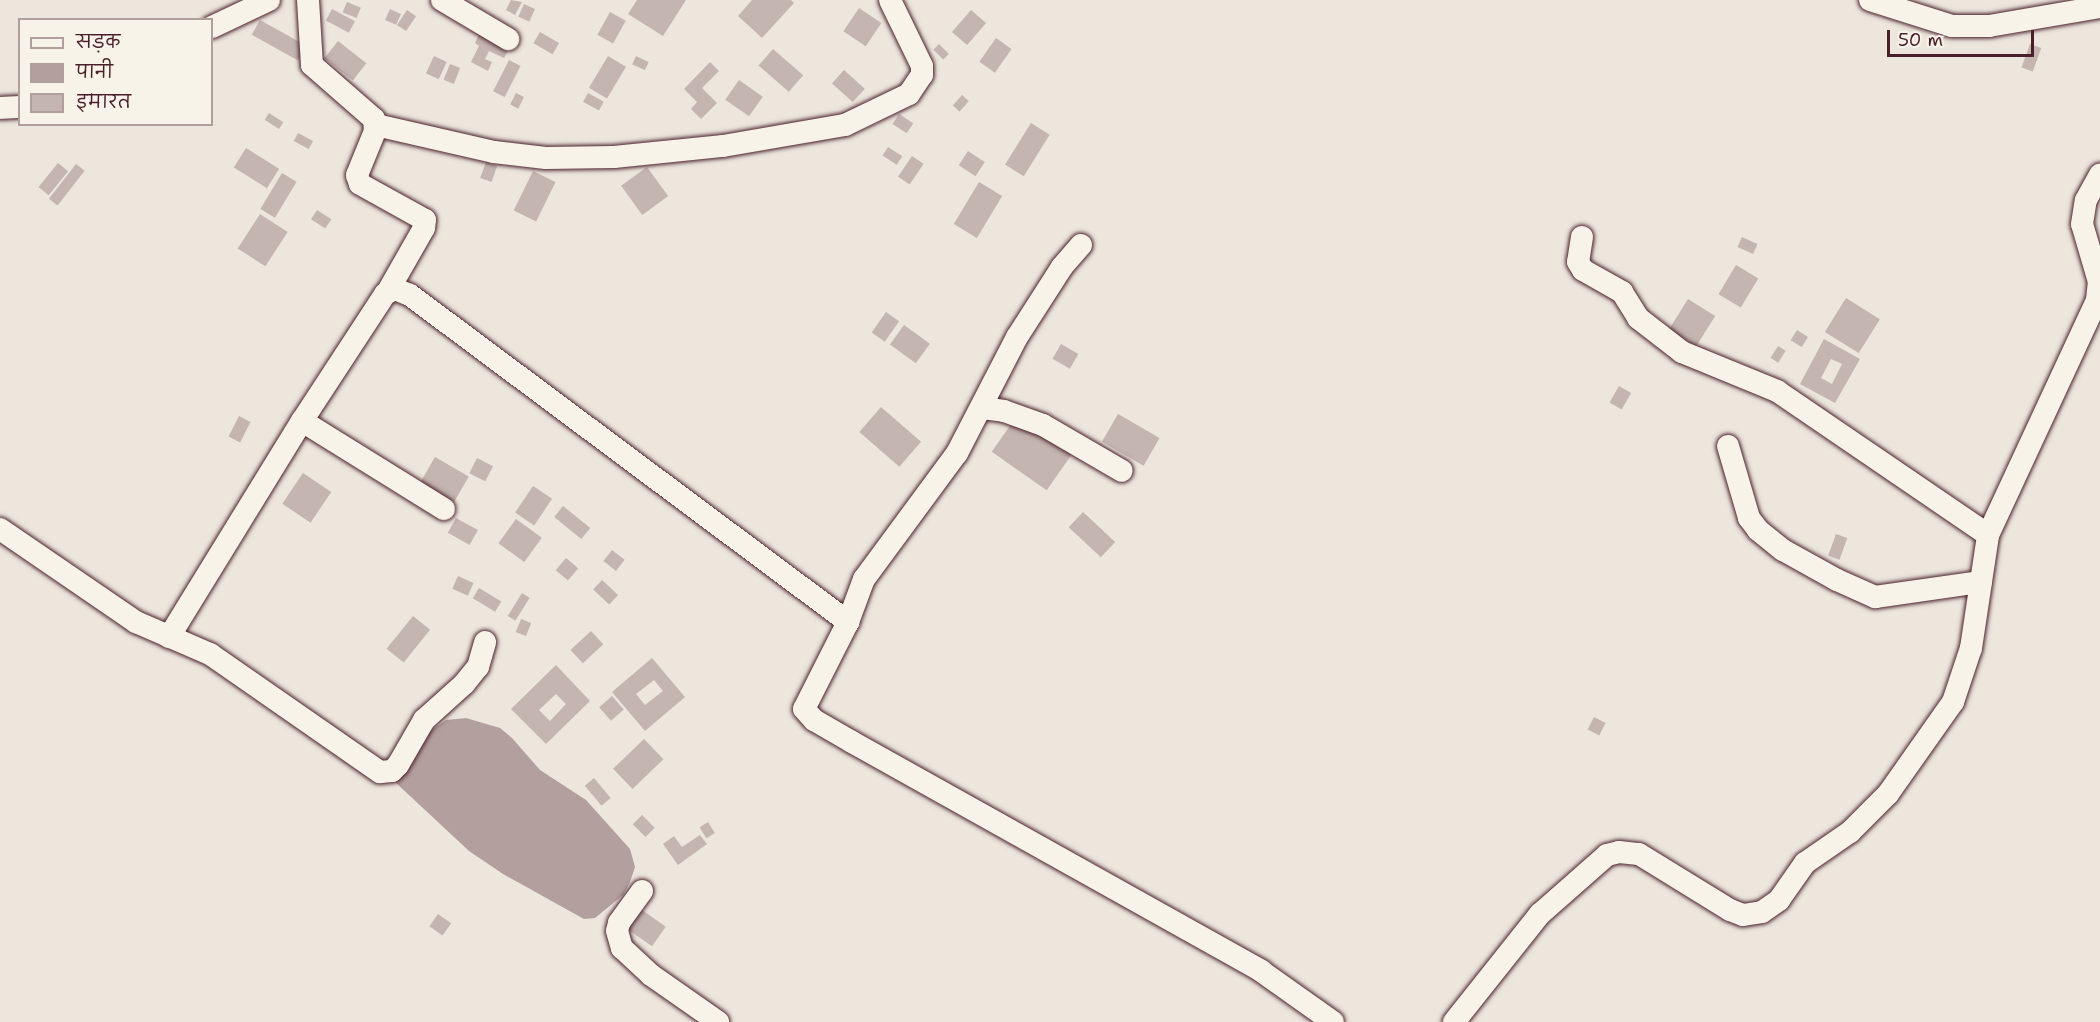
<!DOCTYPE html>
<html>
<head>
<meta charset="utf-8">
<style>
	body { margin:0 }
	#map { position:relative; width:2100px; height:1022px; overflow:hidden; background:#ece6dd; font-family:"Shantell Sans","Playpen Sans Deva",sans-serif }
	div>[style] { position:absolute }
	.water>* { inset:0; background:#b39f9d }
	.building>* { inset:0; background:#c4b5b0; transform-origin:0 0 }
	.roads { filter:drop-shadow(0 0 2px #4a1f2b) drop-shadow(0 0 2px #4a1f2b) }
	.minor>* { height:22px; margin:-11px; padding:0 11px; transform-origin:11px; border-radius:11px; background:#f7f3e8 }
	span { translate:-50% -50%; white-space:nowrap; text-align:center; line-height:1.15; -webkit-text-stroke:6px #f7f3e8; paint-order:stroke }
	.legend { position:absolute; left:18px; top:18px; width:195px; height:108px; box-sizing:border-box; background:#f7f3e8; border:2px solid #b29e9c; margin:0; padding:8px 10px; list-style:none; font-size:18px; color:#4a1f2b }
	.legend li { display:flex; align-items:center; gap:12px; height:30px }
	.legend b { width:30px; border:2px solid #b29e9c }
	.scale { position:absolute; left:1887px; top:30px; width:147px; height:27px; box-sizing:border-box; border:3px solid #4a1f2b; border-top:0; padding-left:8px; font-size:18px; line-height:21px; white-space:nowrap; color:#4a1f2b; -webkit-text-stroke:4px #f7f3e8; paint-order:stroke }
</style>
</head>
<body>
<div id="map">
	<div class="water">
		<i style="clip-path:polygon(466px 718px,500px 728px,512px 738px,540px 770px,586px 800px,630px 849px,635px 867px,630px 882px,623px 895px,595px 918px,584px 919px,503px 874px,469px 851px,395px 782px,425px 735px,446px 720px)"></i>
	</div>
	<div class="building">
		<i style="clip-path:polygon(511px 0,522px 2px,515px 15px,506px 10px)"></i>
		<i style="clip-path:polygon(637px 0,686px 0,663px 36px,628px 14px)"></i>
		<i style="clip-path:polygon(752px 0,791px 0,794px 3px,762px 38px,738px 16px)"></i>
		<i style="left:347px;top:2px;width:15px;height:11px;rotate:23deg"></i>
		<i style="left:524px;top:4px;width:12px;height:14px;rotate:24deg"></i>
		<i style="left:859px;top:8px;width:27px;height:28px;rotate:34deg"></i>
		<i style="left:332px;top:9px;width:26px;height:13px;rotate:28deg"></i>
		<i style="left:390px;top:9px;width:12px;height:12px;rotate:24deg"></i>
		<i style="left:407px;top:10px;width:11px;height:18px;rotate:34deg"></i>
		<i style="left:971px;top:10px;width:20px;height:29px;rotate:41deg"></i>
		<i style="left:610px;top:12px;width:18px;height:26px;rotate:29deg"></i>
		<i style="left:260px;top:20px;width:53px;height:17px;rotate:29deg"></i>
		<i style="clip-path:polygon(480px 32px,510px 47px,504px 58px,489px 51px,485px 59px,492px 62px,488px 71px,471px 62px,479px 46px,475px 43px)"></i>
		<i style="left:540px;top:32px;width:22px;height:13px;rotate:30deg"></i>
		<i style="left:996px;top:38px;width:19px;height:29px;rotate:35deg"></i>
		<i style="left:338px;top:41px;width:36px;height:22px;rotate:38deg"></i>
		<i style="left:939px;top:44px;width:14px;height:8px;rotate:45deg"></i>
		<i style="left:2030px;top:44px;width:12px;height:25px;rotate:20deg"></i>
		<i style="left:773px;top:49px;width:40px;height:22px;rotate:41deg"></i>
		<i style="left:434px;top:56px;width:14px;height:19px;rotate:25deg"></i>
		<i style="left:608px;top:56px;width:21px;height:37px;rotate:31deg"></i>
		<i style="left:636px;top:56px;width:14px;height:9px;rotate:25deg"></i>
		<i style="left:509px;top:60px;width:13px;height:35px;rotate:27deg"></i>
		<i style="clip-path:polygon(710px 62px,719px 71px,702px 88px,717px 103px,701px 119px,691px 109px,697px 102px,684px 89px)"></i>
		<i style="left:450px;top:64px;width:11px;height:17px;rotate:22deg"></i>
		<i style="left:844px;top:70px;width:28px;height:18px;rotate:42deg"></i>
		<i style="left:739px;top:80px;width:29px;height:24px;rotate:35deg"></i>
		<i style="left:516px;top:93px;width:9px;height:13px;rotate:27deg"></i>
		<i style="left:588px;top:93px;width:18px;height:10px;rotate:29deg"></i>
		<i style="left:962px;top:95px;width:9px;height:14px;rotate:41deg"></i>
		<i style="left:269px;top:113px;width:17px;height:8px;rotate:33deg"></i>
		<i style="left:899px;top:114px;width:17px;height:12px;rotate:33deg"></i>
		<i style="left:1031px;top:123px;width:22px;height:49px;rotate:32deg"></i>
		<i style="left:298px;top:133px;width:17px;height:9px;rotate:28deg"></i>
		<i style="left:888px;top:147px;width:17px;height:10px;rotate:33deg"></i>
		<i style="left:246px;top:148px;width:39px;height:23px;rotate:32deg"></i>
		<i style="left:968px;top:151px;width:20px;height:17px;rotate:33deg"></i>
		<i style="left:912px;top:156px;width:14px;height:25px;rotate:34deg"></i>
		<i style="left:486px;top:162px;width:12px;height:17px;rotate:20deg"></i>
		<i style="left:58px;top:163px;width:13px;height:31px;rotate:39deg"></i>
		<i style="left:76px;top:164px;width:11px;height:44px;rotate:38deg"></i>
		<i style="left:647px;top:167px;width:36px;height:32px;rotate:54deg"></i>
		<i style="left:533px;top:171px;width:25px;height:44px;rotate:26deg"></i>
		<i style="left:282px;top:173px;width:17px;height:42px;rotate:31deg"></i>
		<i style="left:979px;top:182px;width:27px;height:49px;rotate:31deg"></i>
		<i style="left:317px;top:210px;width:17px;height:11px;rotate:33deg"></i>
		<i style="left:260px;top:214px;width:33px;height:41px;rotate:33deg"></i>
		<i style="left:1742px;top:237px;width:17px;height:11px;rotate:24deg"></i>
		<i style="left:1736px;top:265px;width:26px;height:34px;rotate:31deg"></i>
		<i style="left:1846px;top:298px;width:40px;height:40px;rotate:32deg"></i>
		<i style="left:1688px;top:299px;width:32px;height:36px;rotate:32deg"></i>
		<i style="left:886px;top:312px;width:16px;height:25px;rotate:35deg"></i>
		<i style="left:904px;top:325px;width:32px;height:24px;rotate:36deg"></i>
		<i style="left:1797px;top:330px;width:13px;height:12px;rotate:32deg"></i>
		<i style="clip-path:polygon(evenodd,1824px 339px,1860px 359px,1835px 403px,1800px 384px,1824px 339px,1831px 359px,1842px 364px,1832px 384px,1821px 378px,1831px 359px)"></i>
		<i style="left:1061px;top:344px;width:20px;height:17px;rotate:30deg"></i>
		<i style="left:1778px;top:346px;width:9px;height:14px;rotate:32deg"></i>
		<i style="left:1619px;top:386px;width:14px;height:19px;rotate:30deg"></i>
		<i style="left:881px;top:407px;width:53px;height:33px;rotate:41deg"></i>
		<i style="left:1021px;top:410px;width:67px;height:51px;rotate:35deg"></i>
		<i style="left:1118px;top:414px;width:48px;height:32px;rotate:30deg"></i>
		<i style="left:239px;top:416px;width:13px;height:23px;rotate:27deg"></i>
		<i style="left:435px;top:457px;width:39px;height:32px;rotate:30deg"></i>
		<i style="left:477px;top:458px;width:18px;height:17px;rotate:27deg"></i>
		<i style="left:303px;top:473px;width:34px;height:37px;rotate:34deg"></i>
		<i style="left:533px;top:486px;width:23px;height:32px;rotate:34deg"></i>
		<i style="left:563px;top:506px;width:35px;height:14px;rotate:39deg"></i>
		<i style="left:1083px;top:512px;width:44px;height:21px;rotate:43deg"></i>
		<i style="left:456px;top:518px;width:25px;height:17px;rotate:29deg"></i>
		<i style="left:516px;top:519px;width:32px;height:30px;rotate:36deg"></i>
		<i style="left:1836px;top:534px;width:12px;height:23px;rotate:20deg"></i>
		<i style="left:612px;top:550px;width:16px;height:14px;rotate:38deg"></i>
		<i style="left:566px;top:558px;width:16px;height:16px;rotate:40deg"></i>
		<i style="left:458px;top:576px;width:17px;height:14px;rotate:24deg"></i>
		<i style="left:602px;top:580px;width:22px;height:13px;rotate:43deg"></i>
		<i style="left:479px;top:588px;width:26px;height:12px;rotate:31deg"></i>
		<i style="left:522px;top:593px;width:9px;height:27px;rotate:32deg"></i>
		<i style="left:413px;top:616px;width:22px;height:42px;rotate:39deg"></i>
		<i style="left:521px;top:619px;width:11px;height:14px;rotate:22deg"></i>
		<i style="left:591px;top:631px;width:18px;height:28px;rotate:47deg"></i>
		<i style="clip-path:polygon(evenodd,652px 658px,685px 697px,645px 731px,612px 692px,652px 658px,654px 680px,663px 691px,645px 705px,636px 694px,654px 680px)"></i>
		<i style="clip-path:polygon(evenodd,556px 665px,590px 701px,546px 744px,511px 709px,556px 665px,556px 694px,566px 704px,550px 721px,539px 710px,556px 694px)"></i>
		<i style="left:612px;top:696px;width:18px;height:17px;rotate:49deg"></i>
		<i style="left:1594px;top:717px;width:13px;height:14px;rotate:27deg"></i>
		<i style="left:644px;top:739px;width:28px;height:43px;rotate:46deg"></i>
		<i style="left:594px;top:778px;width:26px;height:12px;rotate:50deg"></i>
		<i style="left:642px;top:815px;width:18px;height:13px;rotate:45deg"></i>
		<i style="left:708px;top:822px;width:13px;height:10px;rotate:58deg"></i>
		<i style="clip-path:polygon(700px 835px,707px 844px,678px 865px,663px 844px,674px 836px,682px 847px)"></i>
		<i style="left:642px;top:910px;width:29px;height:24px;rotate:35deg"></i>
		<i style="left:438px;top:914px;width:16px;height:15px;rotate:35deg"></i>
	</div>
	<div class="roads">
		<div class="minor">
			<i style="left:308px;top:0;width:65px;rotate:86.5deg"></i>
			<i style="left:312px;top:65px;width:82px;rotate:41.1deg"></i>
			<i style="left:374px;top:119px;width:12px;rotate:85deg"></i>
			<i style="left:375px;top:131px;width:48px;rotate:112.2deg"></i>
			<i style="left:357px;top:175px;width:9px;rotate:72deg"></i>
			<i style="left:360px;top:184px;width:74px;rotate:29deg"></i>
			<i style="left:425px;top:220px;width:8px;rotate:97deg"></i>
			<i style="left:424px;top:228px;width:73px;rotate:119.7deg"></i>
			<i style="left:442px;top:0;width:77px;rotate:30.6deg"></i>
			<i style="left:1870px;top:0;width:86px;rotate:17.6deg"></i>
			<i style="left:1952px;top:26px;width:37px"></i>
			<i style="left:1989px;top:26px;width:113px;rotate:-9.7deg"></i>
			<i style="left:212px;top:27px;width:63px;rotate:-25.3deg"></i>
			<i style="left:0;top:108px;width:20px;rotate:-3deg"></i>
			<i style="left:376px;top:125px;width:121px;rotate:12.9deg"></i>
			<i style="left:494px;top:152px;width:52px;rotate:6.6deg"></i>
			<i style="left:546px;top:158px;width:68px;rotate:-0.8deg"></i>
			<i style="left:614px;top:157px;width:110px;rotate:-5.8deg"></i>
			<i style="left:723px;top:146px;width:124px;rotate:-9.8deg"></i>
			<i style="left:845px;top:125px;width:71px;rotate:-25.8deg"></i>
			<i style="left:909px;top:94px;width:23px;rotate:-56deg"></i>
			<i style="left:922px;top:75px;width:9px;rotate:-90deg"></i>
			<i style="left:922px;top:66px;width:73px;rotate:-115.9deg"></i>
			<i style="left:1582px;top:237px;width:25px;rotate:99deg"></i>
			<i style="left:1578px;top:262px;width:9px;rotate:58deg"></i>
			<i style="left:1583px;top:270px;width:45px;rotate:29.4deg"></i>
			<i style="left:1622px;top:292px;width:31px;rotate:58deg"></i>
			<i style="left:1638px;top:318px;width:56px;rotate:37.7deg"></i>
			<i style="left:1682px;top:352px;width:103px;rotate:22.3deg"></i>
			<i style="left:1777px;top:391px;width:255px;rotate:34.3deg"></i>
			<i style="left:1081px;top:245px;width:29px;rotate:131deg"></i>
			<i style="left:1062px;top:267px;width:83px;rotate:122.7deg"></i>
			<i style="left:1017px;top:337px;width:131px;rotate:117.3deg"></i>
			<i style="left:957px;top:453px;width:157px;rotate:126.4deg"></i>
			<i style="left:864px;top:579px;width:46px;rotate:110.4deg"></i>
			<i style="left:848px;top:622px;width:97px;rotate:116.8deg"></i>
			<i style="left:804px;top:709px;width:15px;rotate:48deg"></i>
			<i style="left:814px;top:720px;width:44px;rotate:30.1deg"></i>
			<i style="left:852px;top:742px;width:469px;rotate:29.2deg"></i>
			<i style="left:1261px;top:971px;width:88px;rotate:35.3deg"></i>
			<i style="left:983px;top:408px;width:21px;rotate:8deg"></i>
			<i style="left:1004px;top:411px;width:41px;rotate:19.7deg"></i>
			<i style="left:1043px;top:425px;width:91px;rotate:30.2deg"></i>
			<i style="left:302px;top:421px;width:167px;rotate:31.8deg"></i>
			<i style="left:1728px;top:446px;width:75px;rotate:73.7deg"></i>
			<i style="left:1749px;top:518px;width:15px;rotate:53deg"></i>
			<i style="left:1758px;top:530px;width:32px;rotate:39deg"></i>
			<i style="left:1783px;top:550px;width:62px;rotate:29.1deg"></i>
			<i style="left:1837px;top:580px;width:42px;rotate:24.1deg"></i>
			<i style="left:1875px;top:597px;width:107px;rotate:-8.1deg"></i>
			<i style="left:0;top:529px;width:165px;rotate:34.4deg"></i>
			<i style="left:136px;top:622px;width:81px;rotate:23.4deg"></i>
			<i style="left:210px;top:654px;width:207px;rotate:34.8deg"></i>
			<i style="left:380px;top:772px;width:12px;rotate:-5deg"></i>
			<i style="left:392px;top:771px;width:8px;rotate:-45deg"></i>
			<i style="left:398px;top:765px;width:52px;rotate:-60deg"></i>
			<i style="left:424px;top:720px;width:54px;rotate:-42deg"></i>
			<i style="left:464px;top:684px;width:22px;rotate:-51deg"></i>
			<i style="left:478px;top:667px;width:26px;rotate:-74deg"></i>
			<i style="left:169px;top:637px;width:254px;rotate:-58.4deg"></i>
			<i style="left:302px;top:421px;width:152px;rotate:-56.8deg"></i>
			<i style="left:385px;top:294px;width:11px;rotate:-27deg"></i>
			<i style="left:395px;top:289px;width:16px;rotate:22deg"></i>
			<i style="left:410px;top:295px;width:547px;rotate:36.74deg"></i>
			<i style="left:642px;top:891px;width:39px;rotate:126deg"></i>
			<i style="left:619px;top:923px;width:8px;rotate:104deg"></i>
			<i style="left:617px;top:931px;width:18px;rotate:74deg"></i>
			<i style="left:622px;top:948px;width:40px;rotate:43deg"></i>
			<i style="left:651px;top:975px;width:82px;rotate:35deg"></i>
			<i style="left:1454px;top:1022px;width:138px;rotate:-51.5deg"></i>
			<i style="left:1540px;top:914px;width:89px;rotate:-41.4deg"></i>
			<i style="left:1607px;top:855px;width:12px;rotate:-14deg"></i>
			<i style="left:1619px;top:852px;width:20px;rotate:6deg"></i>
			<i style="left:1639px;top:854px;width:107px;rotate:31.6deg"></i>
			<i style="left:1730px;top:910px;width:14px;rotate:21deg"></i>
			<i style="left:1743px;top:915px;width:19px;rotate:-9deg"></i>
			<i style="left:1762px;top:912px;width:21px;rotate:-35deg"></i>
			<i style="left:1779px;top:900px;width:45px;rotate:-54.9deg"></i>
			<i style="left:1805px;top:863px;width:55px;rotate:-34.6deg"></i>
			<i style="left:1850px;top:832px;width:54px;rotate:-45deg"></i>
			<i style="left:1888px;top:794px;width:113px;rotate:-54.8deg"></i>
			<i style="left:1953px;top:702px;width:57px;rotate:-71.6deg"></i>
			<i style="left:1971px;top:648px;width:114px;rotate:-81.4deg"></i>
			<i style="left:1988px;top:535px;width:259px;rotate:-65.1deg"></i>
			<i style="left:2097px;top:300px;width:18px;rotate:-84deg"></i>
			<i style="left:2099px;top:282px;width:60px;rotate:-106.3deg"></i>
			<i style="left:2082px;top:224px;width:24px;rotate:-81deg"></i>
			<i style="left:2086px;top:200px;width:29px;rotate:-61deg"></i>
		</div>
	</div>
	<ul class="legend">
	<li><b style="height:8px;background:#f7f3e8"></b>सड़क</li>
	<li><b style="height:16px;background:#b39f9d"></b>पानी</li>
	<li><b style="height:16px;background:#c4b5b0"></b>इमारत</li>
	</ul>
	<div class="scale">50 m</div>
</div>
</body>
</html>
